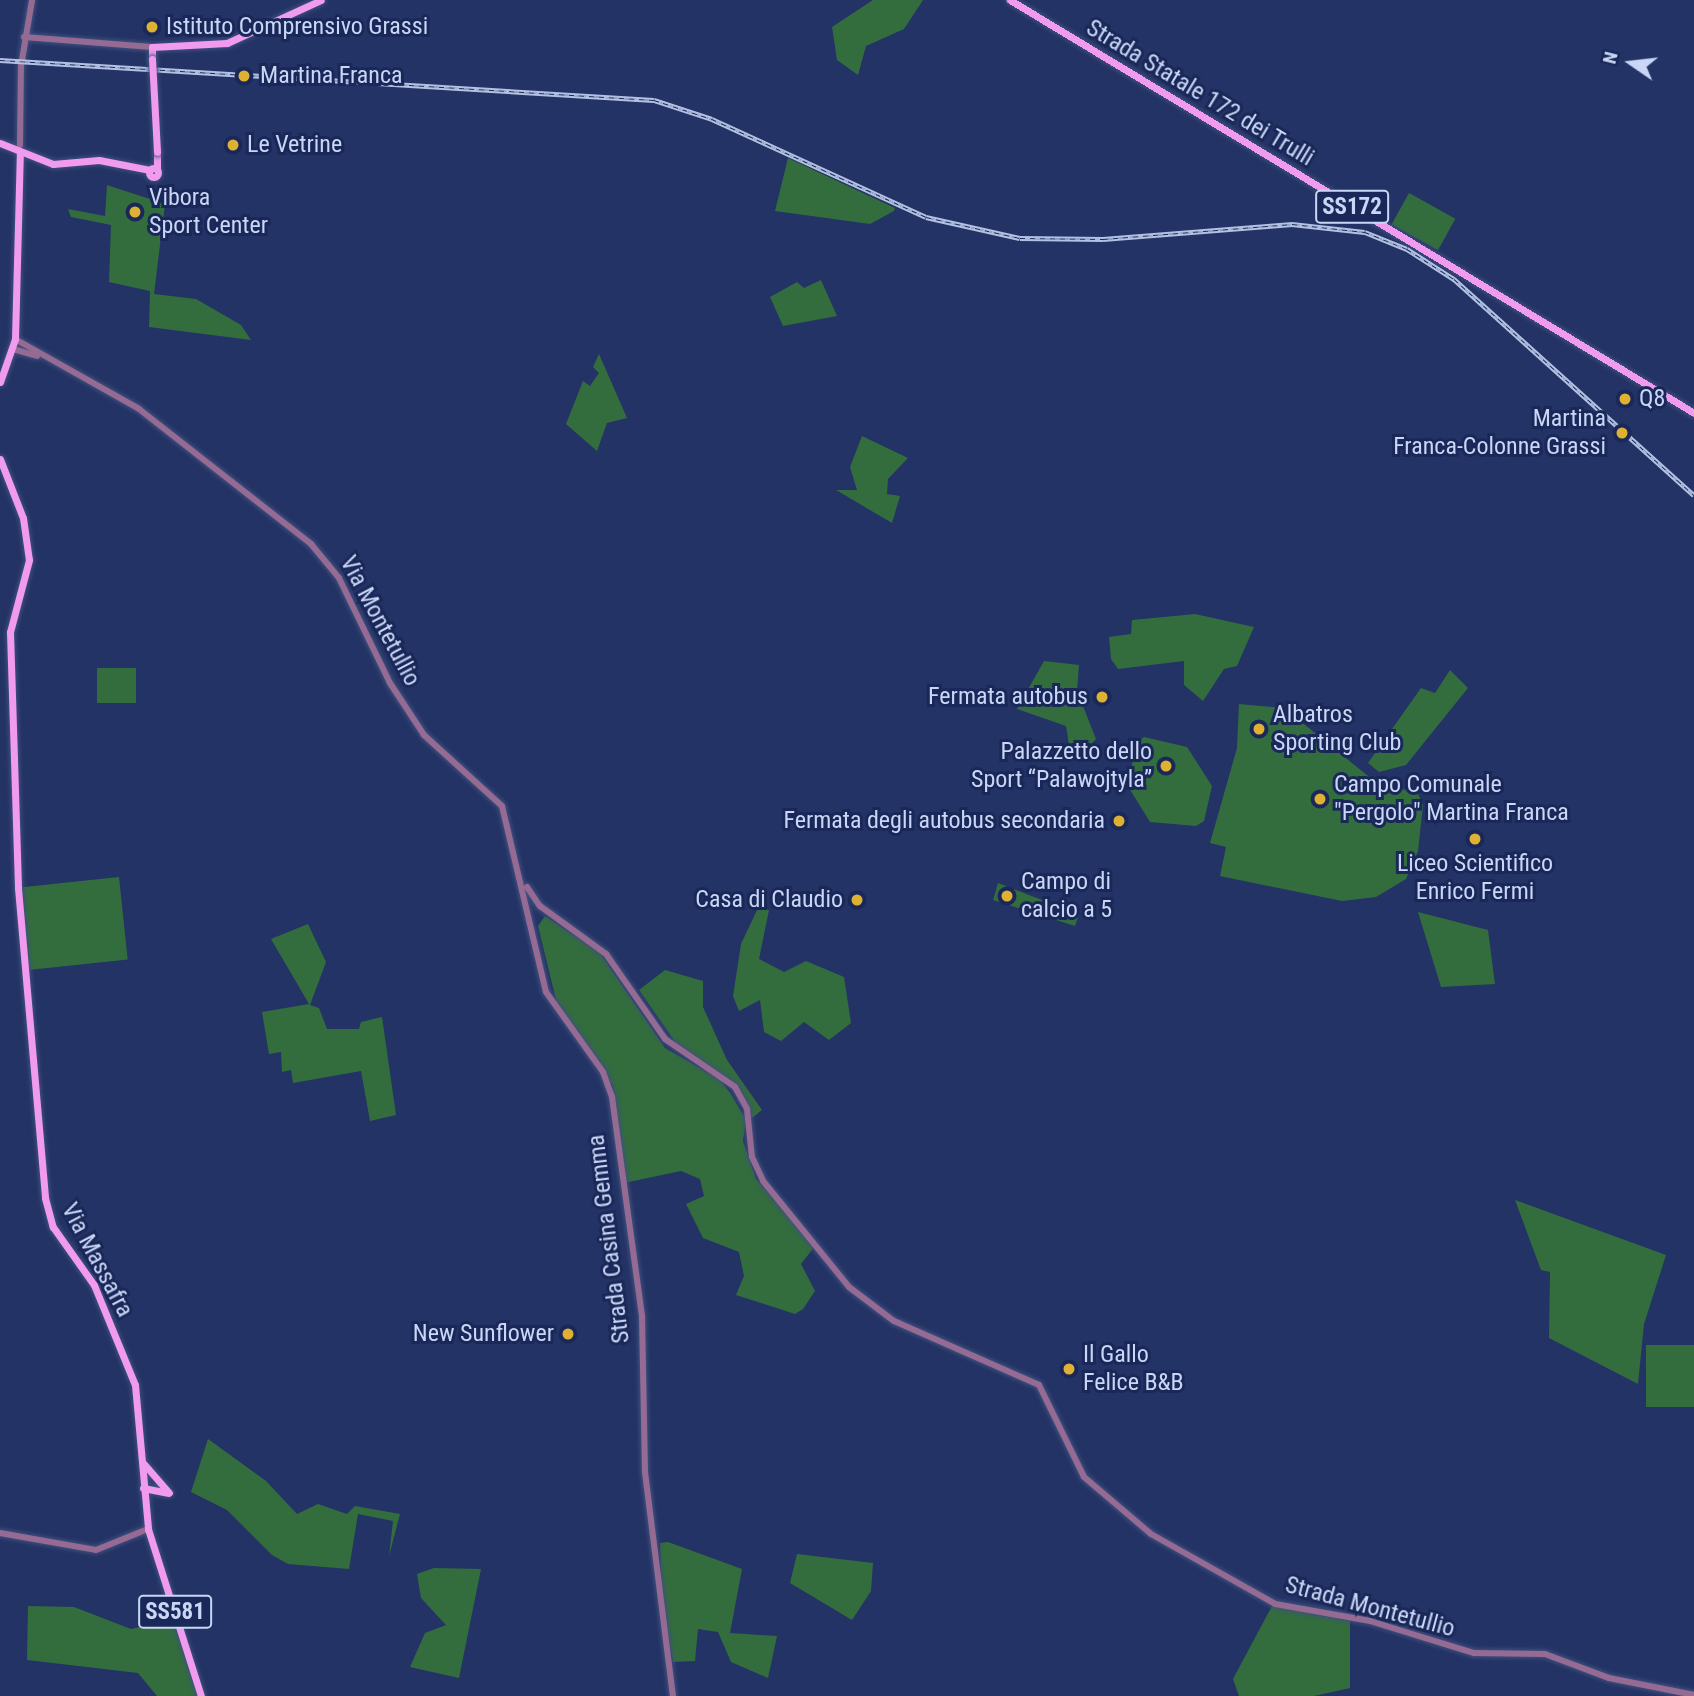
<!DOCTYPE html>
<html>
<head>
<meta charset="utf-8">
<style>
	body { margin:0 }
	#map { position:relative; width:1694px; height:1696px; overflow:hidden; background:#233365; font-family:"Roboto Condensed",sans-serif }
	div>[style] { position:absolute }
	.green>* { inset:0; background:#336d3e; transform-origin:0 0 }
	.roads { filter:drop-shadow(0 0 2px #41507f) drop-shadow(0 0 2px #41507f) }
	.tertiary>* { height:6px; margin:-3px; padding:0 3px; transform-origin:3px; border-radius:3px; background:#956b93 }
	.primary>* { height:7px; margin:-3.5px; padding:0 3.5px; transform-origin:3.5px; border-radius:3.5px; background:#f19bee }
	.primary>.ring { margin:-3.5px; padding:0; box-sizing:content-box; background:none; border:7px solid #f19bee; border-radius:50% }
	.rail>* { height:4.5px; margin-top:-2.25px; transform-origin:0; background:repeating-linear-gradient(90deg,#1a2859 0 5px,#b3c1e2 0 10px); box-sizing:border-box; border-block:2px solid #b3c1e2 }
	.bridges { filter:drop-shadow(0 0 2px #41507f) drop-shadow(0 0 2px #41507f) }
	.primary-bridge>* { height:7px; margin:-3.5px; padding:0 3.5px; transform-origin:3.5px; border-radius:3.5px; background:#f19bee }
	.dots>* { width:19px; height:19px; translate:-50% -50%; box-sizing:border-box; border:4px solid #1a2859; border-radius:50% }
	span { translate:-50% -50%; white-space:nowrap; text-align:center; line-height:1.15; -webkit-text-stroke:6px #1a2859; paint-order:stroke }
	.shield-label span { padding:2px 5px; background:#1a2859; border:2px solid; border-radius:5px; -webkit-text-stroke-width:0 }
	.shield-label { font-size:23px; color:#c9d6f5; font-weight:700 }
	.poi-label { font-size:24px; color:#c9d6f5 }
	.left { translate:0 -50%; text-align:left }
	.right { translate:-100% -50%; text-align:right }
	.street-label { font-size:24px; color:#c9d6f5 }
	.north { position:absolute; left:1596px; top:28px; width:70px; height:70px; -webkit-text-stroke:5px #1a2859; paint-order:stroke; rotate:284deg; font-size:19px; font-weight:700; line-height:28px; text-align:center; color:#c9d6f5 }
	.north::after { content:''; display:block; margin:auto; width:24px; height:32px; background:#c9d6f5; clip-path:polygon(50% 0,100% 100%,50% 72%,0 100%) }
</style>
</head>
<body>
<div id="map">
	<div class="green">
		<i style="clip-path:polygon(873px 0,923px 0,904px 29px,866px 46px,858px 75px,837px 60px,832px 27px)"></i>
		<i style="clip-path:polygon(788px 158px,895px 208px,894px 211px,870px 224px,775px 211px)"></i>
		<i style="clip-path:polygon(107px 185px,165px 204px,154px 294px,196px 299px,241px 325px,251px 340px,149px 327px,150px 291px,109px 282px,111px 225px,71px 217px,68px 209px,105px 216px)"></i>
		<i style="left:1409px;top:193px;width:53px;height:36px;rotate:29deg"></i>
		<i style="clip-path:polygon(821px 280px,837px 316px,783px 326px,770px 297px,797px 282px,804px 288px)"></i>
		<i style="clip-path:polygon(599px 354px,627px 418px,607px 423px,597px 451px,566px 424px,583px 381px,590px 386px,599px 373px,593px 367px)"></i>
		<i style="clip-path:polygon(862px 436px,908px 458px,888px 479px,887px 494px,900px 496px,892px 523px,836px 490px,857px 490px,850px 467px)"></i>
		<i style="clip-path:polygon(1195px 614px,1254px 627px,1237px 666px,1224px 669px,1203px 701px,1184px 685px,1184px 661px,1118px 669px,1111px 659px,1109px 637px,1131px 634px,1132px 620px)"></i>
		<i style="clip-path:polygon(1044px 661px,1079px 665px,1077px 691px,1096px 739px,1090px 745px,1069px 745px,1066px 726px,1017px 709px)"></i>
		<i style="left:136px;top:668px;width:35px;height:39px;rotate:90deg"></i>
		<i style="clip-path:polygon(1450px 670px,1468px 688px,1406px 765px,1379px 772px,1368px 763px,1421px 688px,1435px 693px)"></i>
		<i style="clip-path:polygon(1239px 704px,1284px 708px,1373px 780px,1418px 794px,1423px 805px,1418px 851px,1406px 879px,1376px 897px,1342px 901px,1220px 876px,1226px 847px,1210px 843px,1237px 748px)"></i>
		<i style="clip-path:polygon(1144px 737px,1187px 747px,1212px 786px,1204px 821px,1196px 826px,1150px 822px,1129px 788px,1135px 743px)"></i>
		<i style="left:119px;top:877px;width:83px;height:100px;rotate:84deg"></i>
		<i style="clip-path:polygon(998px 883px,1079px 914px,1075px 926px,993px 900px)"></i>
		<i style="clip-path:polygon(759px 906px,769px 910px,759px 959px,784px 972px,806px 961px,844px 977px,851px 1023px,829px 1040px,804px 1022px,781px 1041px,764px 1032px,760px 1000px,739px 1011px,733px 996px,741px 944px)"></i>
		<i style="clip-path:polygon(1418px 912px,1488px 930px,1495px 984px,1441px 987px)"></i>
		<i style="clip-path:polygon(545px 916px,600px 953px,665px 1048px,719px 1079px,731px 1094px,746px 1120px,743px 1141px,756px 1179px,815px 1246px,801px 1264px,815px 1291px,803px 1309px,795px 1314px,736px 1295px,744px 1276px,739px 1252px,703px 1238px,686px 1204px,704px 1196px,700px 1179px,681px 1171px,624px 1183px,613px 1086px,557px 1004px,538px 926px)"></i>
		<i style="clip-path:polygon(308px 924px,326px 962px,310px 1005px,319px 1008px,327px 1029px,359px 1029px,361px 1022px,382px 1017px,396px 1115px,370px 1121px,361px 1071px,293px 1083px,291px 1070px,282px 1072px,281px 1052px,269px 1054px,262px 1012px,309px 1004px,271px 939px)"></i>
		<i style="clip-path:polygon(665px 970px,703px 981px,703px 1007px,727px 1060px,762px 1110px,751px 1119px,729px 1081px,680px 1049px,639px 990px)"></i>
		<i style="clip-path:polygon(1515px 1200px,1666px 1255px,1644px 1324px,1638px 1384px,1549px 1338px,1550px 1272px,1541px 1270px)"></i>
		<i style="left:1646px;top:1345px;width:48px;height:62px"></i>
		<i style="clip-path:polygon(208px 1439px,266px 1481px,297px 1514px,318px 1504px,347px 1514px,355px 1506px,400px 1514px,389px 1556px,393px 1521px,358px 1514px,349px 1569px,288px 1564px,272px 1555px,227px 1510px,191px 1492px)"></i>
		<i style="clip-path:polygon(668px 1542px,742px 1569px,730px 1633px,777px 1636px,768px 1678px,731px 1662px,718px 1632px,698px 1629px,695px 1661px,673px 1662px,662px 1598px,660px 1543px)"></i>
		<i style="clip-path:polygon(797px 1554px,873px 1563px,871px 1591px,852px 1620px,790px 1583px)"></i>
		<i style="clip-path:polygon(434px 1568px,481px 1569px,459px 1678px,410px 1667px,425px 1633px,446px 1625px,421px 1598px,417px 1574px)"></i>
		<i style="clip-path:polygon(28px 1606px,74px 1607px,131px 1629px,173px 1619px,198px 1696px,157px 1696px,138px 1673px,27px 1660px)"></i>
		<i style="clip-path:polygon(1272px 1606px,1350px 1621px,1350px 1688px,1314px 1696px,1239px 1696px,1233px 1679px)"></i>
	</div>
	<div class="roads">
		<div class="tertiary">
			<i style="left:24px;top:37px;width:128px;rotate:4.5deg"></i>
			<i style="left:20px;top:145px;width:79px;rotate:-89.3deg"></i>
			<i style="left:21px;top:66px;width:67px;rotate:-80.5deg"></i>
			<i style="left:15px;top:339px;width:142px;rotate:29.4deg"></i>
			<i style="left:139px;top:409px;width:219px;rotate:38.1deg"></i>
			<i style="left:311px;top:544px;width:44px;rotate:50.5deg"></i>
			<i style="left:339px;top:578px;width:117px;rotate:64.1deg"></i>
			<i style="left:390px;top:683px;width:62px;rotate:56.8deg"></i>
			<i style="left:424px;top:735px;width:105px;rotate:42.3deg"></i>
			<i style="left:502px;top:806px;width:191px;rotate:76.7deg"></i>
			<i style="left:546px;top:992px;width:98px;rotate:54.5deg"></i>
			<i style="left:603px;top:1072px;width:27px;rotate:70deg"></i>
			<i style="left:612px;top:1097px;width:221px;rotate:82.2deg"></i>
			<i style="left:642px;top:1316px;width:156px;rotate:88.9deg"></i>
			<i style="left:645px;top:1472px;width:226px;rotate:82.9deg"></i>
			<i style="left:13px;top:349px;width:25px;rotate:16deg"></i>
			<i style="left:527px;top:887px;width:23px;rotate:56deg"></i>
			<i style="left:540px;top:906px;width:82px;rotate:36deg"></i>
			<i style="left:606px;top:954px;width:103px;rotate:55.2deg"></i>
			<i style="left:665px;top:1039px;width:85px;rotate:34.4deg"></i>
			<i style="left:735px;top:1087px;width:25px;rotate:61deg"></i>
			<i style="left:747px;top:1109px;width:48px;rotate:84.1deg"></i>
			<i style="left:752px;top:1157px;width:26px;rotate:65deg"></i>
			<i style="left:763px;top:1181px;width:136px;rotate:50.9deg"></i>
			<i style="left:849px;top:1287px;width:56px;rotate:37.1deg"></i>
			<i style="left:894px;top:1321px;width:158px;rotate:23.8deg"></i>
			<i style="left:1039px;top:1385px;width:102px;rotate:63.9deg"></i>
			<i style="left:1084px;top:1477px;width:88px;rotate:40.4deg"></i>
			<i style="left:1151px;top:1534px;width:142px;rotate:29.4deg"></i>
			<i style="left:1275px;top:1604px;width:97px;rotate:10.1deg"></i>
			<i style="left:1370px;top:1621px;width:109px;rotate:17.1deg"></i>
			<i style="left:1474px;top:1653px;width:71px;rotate:0.8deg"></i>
			<i style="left:1545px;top:1654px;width:68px;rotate:20.6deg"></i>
			<i style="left:1609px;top:1678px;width:87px;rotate:11.3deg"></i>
			<i style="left:0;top:1533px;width:97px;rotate:10deg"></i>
			<i style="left:96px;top:1550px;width:56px;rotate:-22deg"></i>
		</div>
		<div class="primary">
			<i style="left:1010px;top:0;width:799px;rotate:31.12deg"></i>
			<i style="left:152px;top:59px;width:12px;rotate:-90deg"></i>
			<i style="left:152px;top:47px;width:75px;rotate:-3.1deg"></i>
			<i style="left:227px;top:43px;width:103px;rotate:-24.6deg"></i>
			<i style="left:0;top:143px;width:57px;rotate:21.6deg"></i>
			<i style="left:53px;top:164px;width:46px;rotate:-5deg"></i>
			<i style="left:99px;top:160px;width:52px;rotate:11.1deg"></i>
			<i class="ring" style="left:149.5px;top:168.5px;width:2px;height:2px"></i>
			<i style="left:157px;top:169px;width:17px;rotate:-90deg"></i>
			<i style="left:0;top:382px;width:46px;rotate:-70.8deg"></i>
			<i style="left:15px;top:339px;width:187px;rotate:-88.5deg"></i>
			<i style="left:0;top:459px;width:63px;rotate:68.7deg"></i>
			<i style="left:23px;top:518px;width:42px;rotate:81.9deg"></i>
			<i style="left:29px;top:560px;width:74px;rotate:104.8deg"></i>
			<i style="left:10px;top:632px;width:256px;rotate:88.2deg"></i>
			<i style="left:18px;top:888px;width:311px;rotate:85deg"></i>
			<i style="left:45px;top:1198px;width:30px;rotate:75deg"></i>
			<i style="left:53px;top:1227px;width:71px;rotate:54.7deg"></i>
			<i style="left:94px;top:1285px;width:108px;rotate:67.7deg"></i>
			<i style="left:135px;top:1385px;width:145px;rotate:84.8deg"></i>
			<i style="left:148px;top:1529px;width:175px;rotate:72.4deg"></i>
			<i style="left:144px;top:1464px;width:38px;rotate:49deg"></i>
			<i style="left:143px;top:1488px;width:25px;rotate:11deg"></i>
		</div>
	</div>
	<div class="rail">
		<i style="left:0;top:60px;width:655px;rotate:3.5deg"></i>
		<i style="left:654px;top:100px;width:61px;rotate:18.1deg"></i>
		<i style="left:712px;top:119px;width:235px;rotate:24.6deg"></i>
		<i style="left:926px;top:217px;width:96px;rotate:12.6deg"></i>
		<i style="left:1020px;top:238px;width:83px;rotate:0.7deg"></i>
		<i style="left:1103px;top:239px;width:190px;rotate:-4.5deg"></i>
		<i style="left:1292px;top:224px;width:73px;rotate:6.3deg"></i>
		<i style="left:1365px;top:232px;width:45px;rotate:22deg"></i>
		<i style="left:1407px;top:249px;width:56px;rotate:32.6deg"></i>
		<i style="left:1454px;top:279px;width:323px;rotate:42deg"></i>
	</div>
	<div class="bridges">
		<div class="primary-bridge">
			<i style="left:152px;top:59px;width:93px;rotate:86.9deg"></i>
		</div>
	</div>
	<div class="dots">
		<i style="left:152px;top:27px;background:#deb133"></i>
		<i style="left:244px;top:76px;background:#deb133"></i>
		<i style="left:233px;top:145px;background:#deb133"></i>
		<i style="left:135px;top:212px;background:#deb133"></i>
		<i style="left:1625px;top:399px;background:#deb133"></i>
		<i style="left:1622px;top:433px;background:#deb133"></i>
		<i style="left:1102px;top:697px;background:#deb133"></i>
		<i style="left:1259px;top:729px;background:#deb133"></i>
		<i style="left:1166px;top:766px;background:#deb133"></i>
		<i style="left:1320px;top:799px;background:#deb133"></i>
		<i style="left:1119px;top:821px;background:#deb133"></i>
		<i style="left:1475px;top:839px;background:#deb133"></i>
		<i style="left:1007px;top:896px;background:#deb133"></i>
		<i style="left:857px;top:900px;background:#deb133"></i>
		<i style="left:568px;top:1334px;background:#deb133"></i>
		<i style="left:1069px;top:1369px;background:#deb133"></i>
	</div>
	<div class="shield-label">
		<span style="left:1352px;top:207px">SS172</span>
		<span style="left:175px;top:1612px">SS581</span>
	</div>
	<div class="poi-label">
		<span class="left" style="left:166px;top:27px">Istituto Comprensivo Grassi</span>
		<span class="left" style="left:260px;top:76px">Martina Franca</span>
		<span class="left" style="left:247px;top:145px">Le Vetrine</span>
		<span class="left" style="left:149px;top:212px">Vibora<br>Sport Center</span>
		<span class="left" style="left:1639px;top:399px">Q8</span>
		<span class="right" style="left:1606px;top:433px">Martina<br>Franca-Colonne Grassi</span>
		<span class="right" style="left:1088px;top:697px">Fermata autobus</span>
		<span class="left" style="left:1273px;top:729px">Albatros<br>Sporting Club</span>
		<span class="right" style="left:1152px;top:766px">Palazzetto dello<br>Sport “Palawojtyla”</span>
		<span class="left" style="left:1334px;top:799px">Campo Comunale<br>"Pergolo" Martina Franca</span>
		<span class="right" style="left:1105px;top:821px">Fermata degli autobus secondaria</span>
		<span style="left:1475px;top:878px">Liceo Scientifico<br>Enrico Fermi</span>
		<span class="left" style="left:1021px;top:896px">Campo di<br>calcio a 5</span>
		<span class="right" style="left:843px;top:900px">Casa di Claudio</span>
		<span class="right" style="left:554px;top:1334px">New Sunflower</span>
		<span class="left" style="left:1083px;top:1369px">Il Gallo<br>Felice B&amp;B</span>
	</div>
	<div class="street-label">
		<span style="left:1200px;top:93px;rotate:31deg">Strada Statale 172 dei Trulli</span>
		<span style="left:380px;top:621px;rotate:62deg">Via Montetullio</span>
		<span style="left:609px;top:1239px;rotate:-97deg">Strada Casina Gemma</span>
		<span style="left:97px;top:1260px;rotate:62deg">Via Massafra</span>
		<span style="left:1370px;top:1607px;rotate:15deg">Strada Montetullio</span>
	</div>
	<div class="north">N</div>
</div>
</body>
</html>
